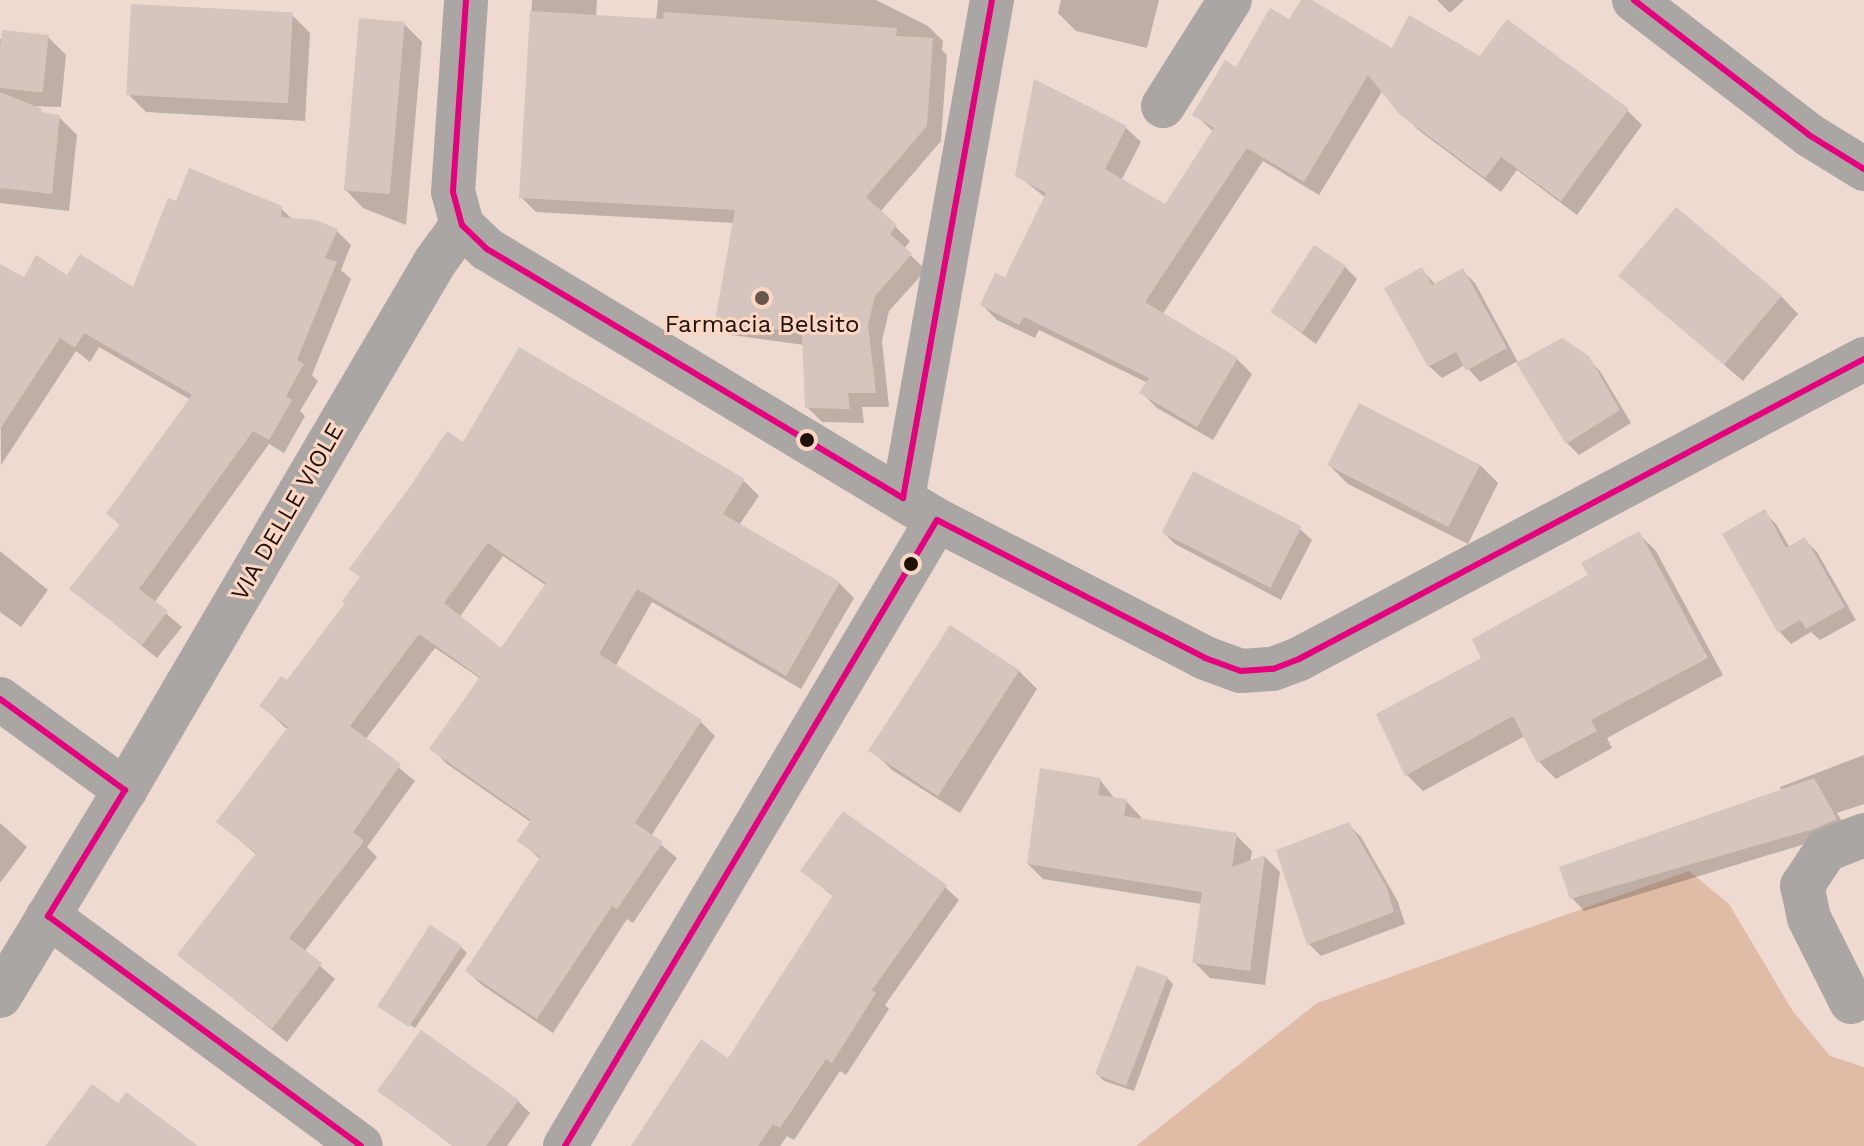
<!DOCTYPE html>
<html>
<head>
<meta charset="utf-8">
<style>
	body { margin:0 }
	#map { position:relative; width:1864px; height:1146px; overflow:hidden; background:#eedad0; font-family:"Work Sans",sans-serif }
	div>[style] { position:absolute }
	.green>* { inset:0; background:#e0bca7 }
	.shadow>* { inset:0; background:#0003 }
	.building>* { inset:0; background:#d5c5be; transform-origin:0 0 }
	.minor>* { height:44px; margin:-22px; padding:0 22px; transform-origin:22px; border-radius:22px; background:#aaa6a4 }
	.bus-1>* { height:6px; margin:-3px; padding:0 3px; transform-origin:3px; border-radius:3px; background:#e5007d }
	.dots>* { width:22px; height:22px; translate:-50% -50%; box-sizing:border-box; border:4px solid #fbd7c3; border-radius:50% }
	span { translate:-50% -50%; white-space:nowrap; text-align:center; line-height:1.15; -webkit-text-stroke:6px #fbd7c3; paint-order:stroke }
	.poi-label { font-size:24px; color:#1d110a }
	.street-label { font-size:24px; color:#1d110a }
</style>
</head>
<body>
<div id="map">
	<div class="green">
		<i style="clip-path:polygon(1689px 871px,1729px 904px,1792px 1010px,1830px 1056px,1864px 1067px,1864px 1146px,1136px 1146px,1317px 1003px)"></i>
	</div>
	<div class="shadow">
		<i style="clip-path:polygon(532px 0,597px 0,596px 17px,656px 21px,658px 0,876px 0,928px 26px,943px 41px,942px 50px,947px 55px,941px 141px,880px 212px,910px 241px,904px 249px,926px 270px,889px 311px,882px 341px,889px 407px,862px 407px,864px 423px,822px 422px,807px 407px,804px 345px,732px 335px,717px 320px,734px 223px,536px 212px,521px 197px)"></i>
		<i style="clip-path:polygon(1061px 0,1159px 0,1147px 48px,1076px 31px,1058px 13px)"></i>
		<i style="clip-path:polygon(1303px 0,1393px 50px,1480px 58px,1627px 110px,1642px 125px,1577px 215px,1517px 170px,1501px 192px,1417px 129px,1383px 90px,1319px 195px,1263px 161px,1162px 315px,1237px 359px,1252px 374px,1213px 440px,1157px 408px,1142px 393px,1148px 383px,1039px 330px,1035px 338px,997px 320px,982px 305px,1006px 280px,1046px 198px,1017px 175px,1126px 128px,1141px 142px,1121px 181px,1165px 207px,1214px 132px,1195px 115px,1237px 70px,1290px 22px)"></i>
		<i style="clip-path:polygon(1437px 0,1464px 0,1450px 13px)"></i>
		<i style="clip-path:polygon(292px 15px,310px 33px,305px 121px,146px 112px,128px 94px)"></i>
		<i style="clip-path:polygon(404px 24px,422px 42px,406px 225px,363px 208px,345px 189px)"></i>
		<i style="clip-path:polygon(48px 37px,66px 55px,61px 107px,30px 106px,45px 115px,59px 117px,77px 135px,69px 211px,0 203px,0 39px)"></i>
		<i style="clip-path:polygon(281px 208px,293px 220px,336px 230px,351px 245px,341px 270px,351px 279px,312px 375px,318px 381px,300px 411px,305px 416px,284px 453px,269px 444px,154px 603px,182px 627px,157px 658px,72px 589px,121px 526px,109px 514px,191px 400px,99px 347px,90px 362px,76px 351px,1px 465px,0 334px,68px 278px,134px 290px)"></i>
		<i style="clip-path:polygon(1345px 267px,1357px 279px,1316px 344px,1273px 312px)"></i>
		<i style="clip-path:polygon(1422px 270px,1436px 285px,1462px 270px,1475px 283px,1519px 364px,1587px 358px,1600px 371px,1631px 423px,1579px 455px,1567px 443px,1518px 361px,1480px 382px,1465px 365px,1442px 378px,1429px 366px)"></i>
		<i style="clip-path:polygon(1621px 276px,1781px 296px,1798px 314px,1743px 381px)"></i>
		<i style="clip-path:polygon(evenodd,520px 349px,744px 481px,759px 496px,739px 525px,839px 583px,854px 598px,801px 689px,652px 602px,615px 667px,700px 721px,715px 736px,651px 836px,677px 858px,633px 923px,627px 919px,553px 1033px,482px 985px,467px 971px,541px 860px,520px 841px,532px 823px,447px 764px,432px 749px,481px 679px,435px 648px,365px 740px,415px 781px,367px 847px,377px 857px,304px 952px,335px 979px,287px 1042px,179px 955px,257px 855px,218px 822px,288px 730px,262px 706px,287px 682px,347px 603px,361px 578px,351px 568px,464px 445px,520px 349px,503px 556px,547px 586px,501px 650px,459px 618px,503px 556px)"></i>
		<i style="clip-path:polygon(1480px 465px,1498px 483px,1468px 544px,1348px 484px,1330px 466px)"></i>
		<i style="clip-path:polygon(1764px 512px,1776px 524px,1790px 548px,1804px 539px,1817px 552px,1856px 620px,1820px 640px,1811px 632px,1791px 644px,1779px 631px)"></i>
		<i style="clip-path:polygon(1299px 528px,1312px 540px,1281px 600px,1175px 544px,1163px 532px)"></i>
		<i style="clip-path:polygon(1639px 534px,1656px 551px,1723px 675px,1607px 738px,1612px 748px,1556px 779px,1539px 762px,1525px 736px,1423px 791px,1406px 774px,1484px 658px)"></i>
		<i style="clip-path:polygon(0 551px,48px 590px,21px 627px,0 612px)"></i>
		<i style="clip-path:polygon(1019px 671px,1037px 689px,960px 813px,892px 770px,874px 752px)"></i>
		<i style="clip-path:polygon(1864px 755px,1864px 804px,1837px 813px,1848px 831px,1584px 911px,1572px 898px,1781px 791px,1780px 787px)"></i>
		<i style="clip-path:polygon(1100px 780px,1115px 799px,1126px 801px,1141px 817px,1141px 821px,1236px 835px,1252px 851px,1250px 863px,1265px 857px,1280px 872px,1265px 985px,1210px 978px,1194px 962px,1202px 904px,1043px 879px,1027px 863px)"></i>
		<i style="clip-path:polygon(0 823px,27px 847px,0 883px)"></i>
		<i style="clip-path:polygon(1348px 824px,1361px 837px,1398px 902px,1405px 924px,1321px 956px,1309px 944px)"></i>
		<i style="clip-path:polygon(802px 871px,945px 887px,959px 900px,885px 1005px,889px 1009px,846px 1075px,840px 1071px,794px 1140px,787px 1136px,780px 1146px,632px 1146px,729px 1061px,834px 897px)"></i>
		<i style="clip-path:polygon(461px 947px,467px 953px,415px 1028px,381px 1007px)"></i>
		<i style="clip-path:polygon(1167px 978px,1173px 984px,1134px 1091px,1104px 1081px,1098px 1075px)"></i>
		<i style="clip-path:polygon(380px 1091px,518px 1101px,530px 1113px,507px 1146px,453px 1146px)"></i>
	</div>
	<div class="building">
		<i style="clip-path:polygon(1301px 0,1312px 0,1392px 48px,1409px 15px,1480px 56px,1507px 19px,1629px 109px,1561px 201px,1501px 157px,1485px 178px,1399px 114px,1368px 75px,1304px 182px,1247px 148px,1145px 302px,1238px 358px,1197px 427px,1139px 393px,1149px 378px,1024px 317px,1019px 325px,980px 305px,995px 273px,1005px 277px,1046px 193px,1015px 176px,1034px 79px,1127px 126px,1105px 169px,1165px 204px,1214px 128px,1192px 115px,1225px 60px,1236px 67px,1270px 8px,1289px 19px)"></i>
		<i style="left:131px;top:4px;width:162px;height:91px;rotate:3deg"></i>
		<i style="clip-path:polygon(530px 11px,663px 19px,664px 12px,897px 28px,896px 36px,933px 38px,927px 126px,866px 197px,897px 225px,890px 234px,912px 254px,875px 296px,868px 325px,876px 393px,848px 393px,850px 409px,805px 408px,802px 333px,715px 321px,735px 210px,519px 198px)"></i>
		<i style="left:359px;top:18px;width:46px;height:173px;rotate:5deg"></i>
		<i style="left:2px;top:30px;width:47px;height:58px;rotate:6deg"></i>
		<i style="clip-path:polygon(0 92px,42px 109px,41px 112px,60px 115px,52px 194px,0 188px)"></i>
		<i style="clip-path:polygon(189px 168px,282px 206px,281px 217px,316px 220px,338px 229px,325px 258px,337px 262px,297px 360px,304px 364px,286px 396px,292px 400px,269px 440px,253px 431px,139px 589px,168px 611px,142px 645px,69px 589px,120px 524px,106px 514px,192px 395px,84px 333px,75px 348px,60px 338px,0 429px,0 264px,24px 277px,36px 255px,67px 275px,80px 254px,133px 287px,168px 198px,176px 201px)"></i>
		<i style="left:1676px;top:207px;width:138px;height:90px;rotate:40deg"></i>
		<i style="left:1314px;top:245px;width:38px;height:80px;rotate:33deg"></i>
		<i style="clip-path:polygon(1422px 267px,1432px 285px,1463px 268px,1507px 348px,1466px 371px,1456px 352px,1428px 367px,1384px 288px)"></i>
		<i style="clip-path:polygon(1562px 338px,1589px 356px,1620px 410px,1566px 444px,1516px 363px)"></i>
		<i style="clip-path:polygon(evenodd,519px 347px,745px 479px,723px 514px,840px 582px,786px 676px,637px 589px,599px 654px,702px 720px,635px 823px,663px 842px,617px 909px,612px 906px,537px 1019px,465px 971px,540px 857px,517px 841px,531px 820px,429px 749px,480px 677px,419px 634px,350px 726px,401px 764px,353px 832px,364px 841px,289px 938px,322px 963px,272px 1029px,177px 955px,256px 853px,216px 822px,288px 727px,259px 706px,281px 676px,287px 680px,345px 603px,342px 601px,360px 577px,349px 569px,409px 488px,447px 431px,463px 442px,519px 347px,488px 543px,546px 583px,501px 648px,444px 603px,488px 543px)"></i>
		<i style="left:1359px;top:403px;width:136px;height:70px;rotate:27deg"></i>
		<i style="left:1193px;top:471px;width:122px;height:69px;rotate:27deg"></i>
		<i style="clip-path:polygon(1765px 509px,1786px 548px,1805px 537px,1845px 607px,1806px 629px,1800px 620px,1778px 633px,1722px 534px)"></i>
		<i style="clip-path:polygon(1639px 531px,1708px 658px,1591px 720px,1597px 731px,1537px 763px,1513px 716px,1405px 776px,1376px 714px,1481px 658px,1472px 639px,1588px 575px,1581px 563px)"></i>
		<i style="left:950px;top:625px;width:83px;height:150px;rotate:33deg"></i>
		<i style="clip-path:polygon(1040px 768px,1101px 778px,1098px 795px,1127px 799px,1124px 816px,1237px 833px,1232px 867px,1265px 855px,1250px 971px,1192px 963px,1202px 892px,1027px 864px)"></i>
		<i style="clip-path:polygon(1814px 778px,1837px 819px,1814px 829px,1570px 899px,1559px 867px)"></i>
		<i style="clip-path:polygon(843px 811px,947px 885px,872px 990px,876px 993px,832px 1063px,826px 1059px,780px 1128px,773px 1124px,758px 1146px,631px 1146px,701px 1039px,728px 1058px,833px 895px,800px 871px)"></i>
		<i style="clip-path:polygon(1349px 822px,1387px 888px,1394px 912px,1307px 945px,1276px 850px)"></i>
		<i style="left:430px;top:925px;width:38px;height:97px;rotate:33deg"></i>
		<i style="left:1137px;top:965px;width:33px;height:117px;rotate:21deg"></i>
		<i style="clip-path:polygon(421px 1030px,519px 1100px,486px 1146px,454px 1146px,377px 1091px)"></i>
		<i style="clip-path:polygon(92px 1084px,118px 1103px,126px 1092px,198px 1146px,45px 1146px)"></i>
	</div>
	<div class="minor">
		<i style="left:1634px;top:0;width:221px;rotate:37.6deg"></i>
		<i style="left:1809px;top:135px;width:65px;rotate:31.7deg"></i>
		<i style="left:1163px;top:106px;width:125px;rotate:-57.7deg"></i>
		<i style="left:462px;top:225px;width:35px;rotate:44deg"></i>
		<i style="left:487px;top:249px;width:525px;rotate:31.06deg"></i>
		<i style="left:937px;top:520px;width:301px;rotate:27.2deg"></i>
		<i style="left:1205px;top:658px;width:38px;rotate:20deg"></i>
		<i style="left:1241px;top:671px;width:32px;rotate:-4deg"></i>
		<i style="left:1273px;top:669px;width:28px;rotate:-21deg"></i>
		<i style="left:1299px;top:659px;width:640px;rotate:-27.97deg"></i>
		<i style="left:462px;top:225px;width:34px;rotate:-105deg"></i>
		<i style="left:453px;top:192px;width:192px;rotate:-86.1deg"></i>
		<i style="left:903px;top:498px;width:506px;rotate:-79.87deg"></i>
		<i style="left:0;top:699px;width:155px;rotate:36.1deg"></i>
		<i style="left:48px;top:916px;width:388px;rotate:36.3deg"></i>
		<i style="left:0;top:996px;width:241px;rotate:-58.8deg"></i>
		<i style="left:125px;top:790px;width:612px;rotate:-59.58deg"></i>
		<i style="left:435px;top:262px;width:46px;rotate:-53.9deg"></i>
		<i style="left:1851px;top:1002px;width:94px;rotate:-116.6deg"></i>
		<i style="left:1809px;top:918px;width:33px;rotate:-102deg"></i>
		<i style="left:1802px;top:886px;width:43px;rotate:-56.3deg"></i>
		<i style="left:1826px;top:850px;width:41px;rotate:-21.5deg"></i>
		<i style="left:565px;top:1146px;width:728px;rotate:-59.28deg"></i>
	</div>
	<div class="bus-1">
		<i style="left:466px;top:0;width:192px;rotate:93.9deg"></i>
		<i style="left:453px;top:192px;width:34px;rotate:75deg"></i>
		<i style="left:462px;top:225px;width:35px;rotate:44deg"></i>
		<i style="left:487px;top:249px;width:485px;rotate:30.9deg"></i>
		<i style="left:903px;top:498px;width:506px;rotate:-79.87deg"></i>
		<i style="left:1634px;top:0;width:221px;rotate:37.6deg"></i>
		<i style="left:1809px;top:135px;width:65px;rotate:31.7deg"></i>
		<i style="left:0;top:699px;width:155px;rotate:36.1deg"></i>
		<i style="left:125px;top:790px;width:148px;rotate:121.4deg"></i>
		<i style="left:48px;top:916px;width:388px;rotate:36.3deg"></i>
		<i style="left:565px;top:1146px;width:728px;rotate:-59.28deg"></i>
		<i style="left:937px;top:520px;width:301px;rotate:27.2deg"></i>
		<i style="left:1205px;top:658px;width:38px;rotate:20deg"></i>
		<i style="left:1241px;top:671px;width:32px;rotate:-4deg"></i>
		<i style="left:1273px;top:669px;width:28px;rotate:-21deg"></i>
		<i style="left:1299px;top:659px;width:640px;rotate:-27.97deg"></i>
	</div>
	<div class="dots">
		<i style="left:762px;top:298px;background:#66574f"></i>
		<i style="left:807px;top:440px;background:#1d110a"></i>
		<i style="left:911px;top:564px;background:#1d110a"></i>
	</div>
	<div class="poi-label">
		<span style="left:762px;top:325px">Farmacia Belsito</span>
	</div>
	<div class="street-label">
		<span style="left:288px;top:512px;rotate:-60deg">VIA DELLE VIOLE</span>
	</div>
</div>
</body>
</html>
